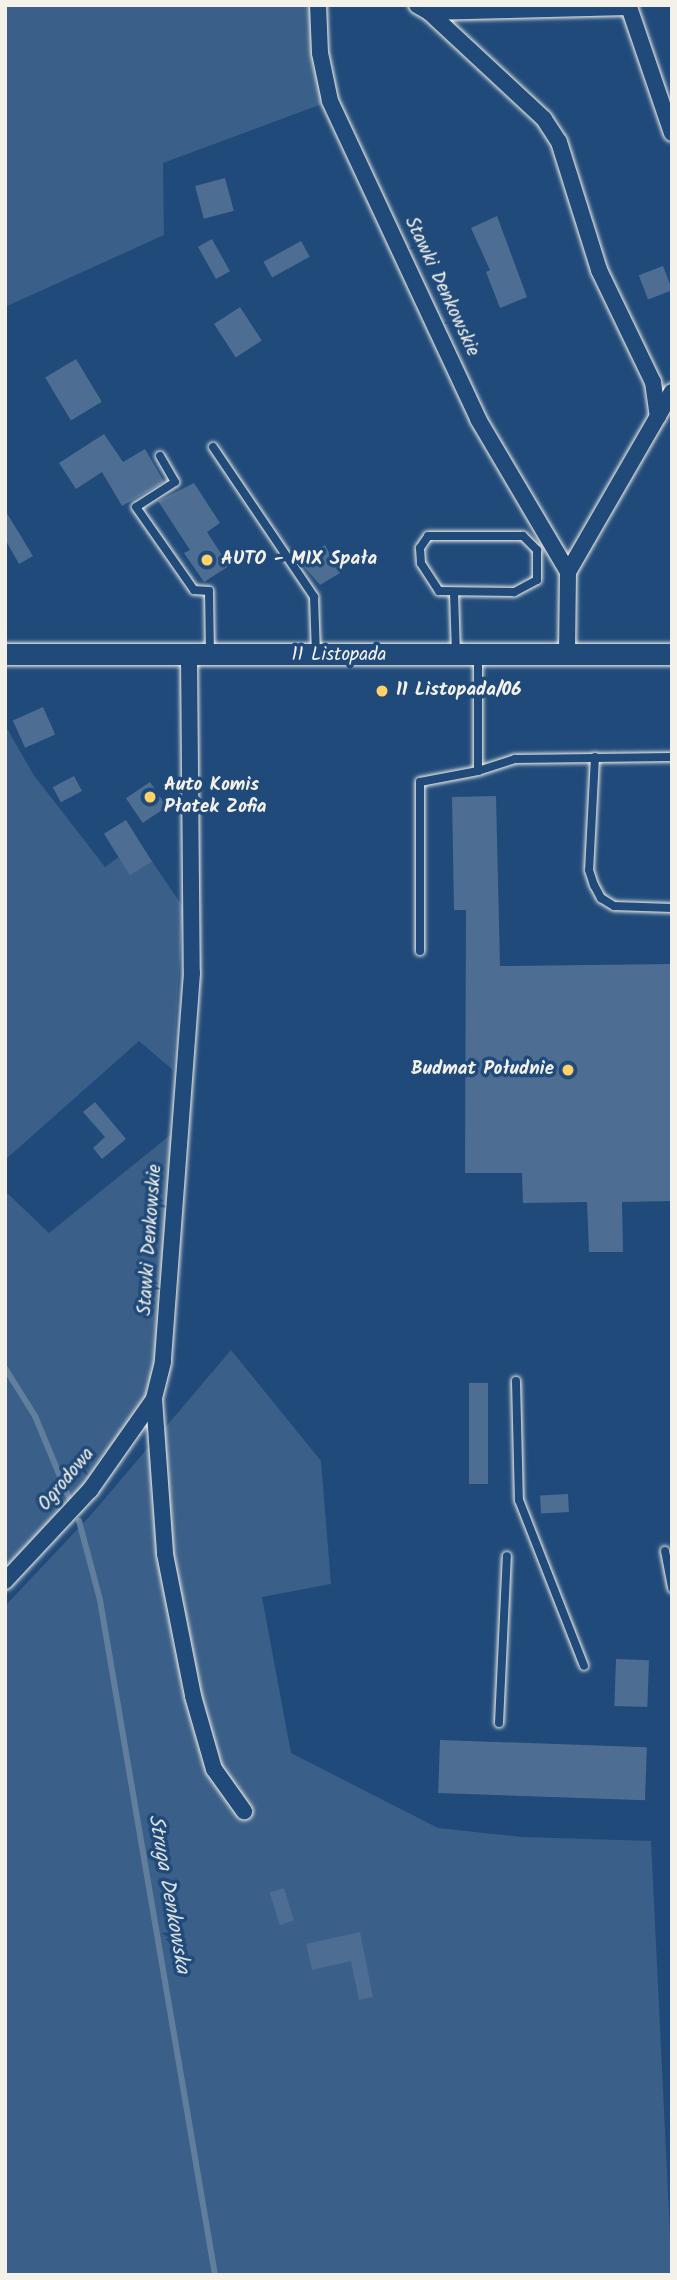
<!DOCTYPE html>
<html>
<head>
<meta charset="utf-8">
<style>
	body { margin:0 }
	#map { position:relative; width:677px; height:2280px; overflow:hidden; background:#1f4a7a; font-family:Kalam,sans-serif }
	div>[style] { position:absolute }
	.green>* { inset:0; background:#3a5f88 }
	.stream>* { height:6px; margin:-3px; padding:0 3px; transform-origin:3px; border-radius:3px; background:#627e9d }
	.building>* { inset:0; background:#4d6e92; transform-origin:0 0 }
	.roads { filter:drop-shadow(0 0 2px #f4f1e8) drop-shadow(0 0 2px #f4f1e8) }
	.service>* { height:8px; margin:-4px; padding:0 4px; transform-origin:4px; border-radius:4px; background:#1f4a7a }
	.minor>* { height:16px; margin:-8px; padding:0 8px; transform-origin:8px; border-radius:8px; background:#1f4a7a }
	.tertiary>* { height:21px; margin:-10.5px; padding:0 10.5px; transform-origin:10.5px; border-radius:10.5px; background:#1f4a7a }
	.dots>* { width:19px; height:19px; translate:-50% -50%; box-sizing:border-box; border:4px solid #1f4a7a; border-radius:50% }
	span { translate:-50% -50%; white-space:nowrap; text-align:center; line-height:1.15; -webkit-text-stroke:7px #1f4a7a; paint-order:stroke }
	.street-label { font-size:19px; color:#f4f1e8 }
	.poi-label { font-size:19px; color:#f4f1e8; font-weight:700 }
	.left { translate:0 -50%; text-align:left }
	.right { translate:-100% -50%; text-align:right }
	.water-label { font-size:21px; color:#dee0dd; font-style:italic }
	.frame { position:absolute; inset:0; border:7px solid #f4f1e8; pointer-events:none }
</style>
</head>
<body>
<div id="map">
	<div class="green">
		<i style="clip-path:polygon(5px 5px,318px 5px,330px 101px,163px 163px,164px 235px,5px 307px)"></i>
		<i style="clip-path:polygon(5px 725px,33px 774px,105px 867px,139px 842px,183px 907px,173px 1070px,139px 1041px,5px 1160px)"></i>
		<i style="clip-path:polygon(179px 1128px,154px 1399px,90px 1490px,5px 1581px,5px 1191px,49px 1233px)"></i>
		<i style="clip-path:polygon(231px 1350px,321px 1461px,331px 1584px,262px 1597px,291px 1753px,438px 1828px,522px 1837px,651px 1841px,672px 2275px,5px 2275px,5px 1606px,90px 1516px)"></i>
	</div>
	<div class="stream">
		<i style="left:5px;top:1368px;width:57px;rotate:58deg"></i>
		<i style="left:35px;top:1416px;width:89px;rotate:67.5deg"></i>
		<i style="left:79px;top:1521px;width:82px;rotate:75.1deg"></i>
		<i style="left:100px;top:1600px;width:685px;rotate:80.33deg"></i>
	</div>
	<div class="building">
		<i style="left:225px;top:178px;width:34px;height:31px;rotate:75deg"></i>
		<i style="clip-path:polygon(497px 216px,527px 297px,500px 308px,486px 272px,490px 270px,471px 228px)"></i>
		<i style="left:212px;top:239px;width:37px;height:16px;rotate:61deg"></i>
		<i style="left:301px;top:241px;width:18px;height:43px;rotate:61deg"></i>
		<i style="left:663px;top:266px;width:26px;height:26px;rotate:69deg"></i>
		<i style="left:240px;top:307px;width:40px;height:31px;rotate:57deg"></i>
		<i style="left:76px;top:359px;width:50px;height:36px;rotate:59deg"></i>
		<i style="clip-path:polygon(104px 434px,123px 462px,145px 449px,164px 482px,122px 506px,102px 472px,76px 489px,59px 463px)"></i>
		<i style="clip-path:polygon(194px 483px,220px 523px,207px 532px,229px 566px,204px 582px,184px 553px,190px 550px,158px 501px)"></i>
		<i style="clip-path:polygon(5px 510px,33px 556px,19px 564px,5px 539px)"></i>
		<i style="clip-path:polygon(325px 545px,340px 573px,320px 585px,299px 561px)"></i>
		<i style="left:43px;top:707px;width:30px;height:33px;rotate:66deg"></i>
		<i style="left:74px;top:776px;width:17px;height:24px;rotate:62deg"></i>
		<i style="left:150px;top:782px;width:30px;height:29px;rotate:56deg"></i>
		<i style="clip-path:polygon(496px 796px,500px 966px,672px 964px,672px 1201px,622px 1202px,623px 1252px,589px 1252px,587px 1202px,523px 1203px,522px 1173px,465px 1173px,466px 910px,454px 910px,452px 797px)"></i>
		<i style="left:126px;top:820px;width:49px;height:26px;rotate:58deg"></i>
		<i style="clip-path:polygon(95px 1102px,126px 1139px,102px 1159px,93px 1148px,105px 1137px,83px 1112px)"></i>
		<i style="left:469px;top:1383px;width:19px;height:101px"></i>
		<i style="left:568px;top:1494px;width:18px;height:28px;rotate:87deg"></i>
		<i style="left:616px;top:1659px;width:33px;height:47px;rotate:2deg"></i>
		<i style="left:440px;top:1740px;width:207px;height:53px;rotate:2deg"></i>
		<i style="left:284px;top:1888px;width:34px;height:15px;rotate:73deg"></i>
		<i style="clip-path:polygon(360px 1932px,373px 1997px,359px 2000px,351px 1961px,312px 1970px,306px 1944px)"></i>
	</div>
	<div class="roads">
		<div class="service">
			<i style="left:213px;top:447px;width:181px;rotate:56deg"></i>
			<i style="left:314px;top:597px;width:57px;rotate:88deg"></i>
			<i style="left:160px;top:456px;width:30px;rotate:60deg"></i>
			<i style="left:175px;top:482px;width:46px;rotate:147.3deg"></i>
			<i style="left:136px;top:507px;width:101px;rotate:55.1deg"></i>
			<i style="left:194px;top:590px;width:15px;rotate:4deg"></i>
			<i style="left:209px;top:591px;width:62px;rotate:89.1deg"></i>
			<i style="left:428px;top:536px;width:95px"></i>
			<i style="left:523px;top:536px;width:20px;rotate:45deg"></i>
			<i style="left:537px;top:550px;width:30px;rotate:90deg"></i>
			<i style="left:537px;top:580px;width:26px;rotate:152deg"></i>
			<i style="left:514px;top:592px;width:75px;rotate:-179.2deg"></i>
			<i style="left:439px;top:591px;width:33px;rotate:-123deg"></i>
			<i style="left:421px;top:563px;width:15px;rotate:-94deg"></i>
			<i style="left:420px;top:548px;width:14px;rotate:-56deg"></i>
			<i style="left:454px;top:593px;width:61px;rotate:88.1deg"></i>
			<i style="left:595px;top:757px;width:113px;rotate:93deg"></i>
			<i style="left:589px;top:870px;width:16px;rotate:72deg"></i>
			<i style="left:594px;top:885px;width:15px;rotate:62deg"></i>
			<i style="left:601px;top:898px;width:15px;rotate:32deg"></i>
			<i style="left:614px;top:906px;width:58px;rotate:2deg"></i>
			<i style="left:478px;top:771px;width:39px;rotate:-18deg"></i>
			<i style="left:515px;top:759px;width:157px;rotate:-0.7deg"></i>
			<i style="left:420px;top:951px;width:169px;rotate:-90deg"></i>
			<i style="left:420px;top:782px;width:59px;rotate:-10.7deg"></i>
			<i style="left:478px;top:771px;width:114px;rotate:-90deg"></i>
			<i style="left:516px;top:1381px;width:119px;rotate:88.6deg"></i>
			<i style="left:519px;top:1500px;width:178px;rotate:68.6deg"></i>
			<i style="left:665px;top:1551px;width:38px;rotate:79deg"></i>
			<i style="left:499px;top:1723px;width:167px;rotate:-87.3deg"></i>
		</div>
		<div class="minor">
			<i style="left:318px;top:5px;width:48px;rotate:87.6deg"></i>
			<i style="left:320px;top:53px;width:49px;rotate:78.2deg"></i>
			<i style="left:330px;top:101px;width:351px;rotate:65deg"></i>
			<i style="left:478px;top:419px;width:178px;rotate:59.5deg"></i>
			<i style="left:568px;top:572px;width:83px;rotate:90.7deg"></i>
			<i style="left:417px;top:5px;width:14px;rotate:30deg"></i>
			<i style="left:429px;top:12px;width:200px;rotate:-1.4deg"></i>
			<i style="left:629px;top:7px;width:133px;rotate:71.2deg"></i>
			<i style="left:429px;top:12px;width:157px;rotate:42.9deg"></i>
			<i style="left:544px;top:119px;width:27px;rotate:57deg"></i>
			<i style="left:559px;top:142px;width:134px;rotate:72.6deg"></i>
			<i style="left:599px;top:270px;width:124px;rotate:64.3deg"></i>
			<i style="left:653px;top:382px;width:35px;rotate:82deg"></i>
			<i style="left:568px;top:572px;width:208px;rotate:-60deg"></i>
			<i style="left:189px;top:656px;width:317px;rotate:89.5deg"></i>
			<i style="left:192px;top:973px;width:390px;rotate:94.3deg"></i>
			<i style="left:163px;top:1362px;width:38px;rotate:104deg"></i>
			<i style="left:154px;top:1399px;width:155px;rotate:85.9deg"></i>
			<i style="left:165px;top:1554px;width:145px;rotate:78.8deg"></i>
			<i style="left:193px;top:1696px;width:76px;rotate:74deg"></i>
			<i style="left:214px;top:1769px;width:52px;rotate:54.5deg"></i>
			<i style="left:5px;top:1581px;width:125px;rotate:-47deg"></i>
			<i style="left:90px;top:1490px;width:111px;rotate:-54.9deg"></i>
		</div>
		<div class="tertiary">
			<i style="left:5px;top:654px;width:667px"></i>
		</div>
	</div>
	<div class="dots">
		<i style="left:207px;top:560px;background:#ffd166"></i>
		<i style="left:382px;top:691px;background:#ffd166"></i>
		<i style="left:150px;top:797px;background:#ffd166"></i>
		<i style="left:568px;top:1070px;background:#ffd166"></i>
	</div>
	<div class="street-label">
		<span style="left:441px;top:287px;rotate:65deg">Stawki Denkowskie</span>
		<span style="left:339px;top:656px">11 Listopada</span>
		<span style="left:151px;top:1240px;rotate:-86deg">Stawki Denkowskie</span>
		<span style="left:67px;top:1480px;rotate:-50deg">Ogrodowa</span>
	</div>
	<div class="poi-label">
		<span class="left" style="left:221px;top:560px">AUTO - MIX Spała</span>
		<span class="left" style="left:396px;top:691px">11 Listopada/06</span>
		<span class="left" style="left:164px;top:797px">Auto Komis<br>Płatek Zofia</span>
		<span class="right" style="left:554px;top:1070px">Budmat Południe</span>
	</div>
	<div class="water-label">
		<span style="left:168px;top:1894px;rotate:80deg">Struga Denkowska</span>
	</div>
	<div class="frame"></div>
</div>
</body>
</html>
